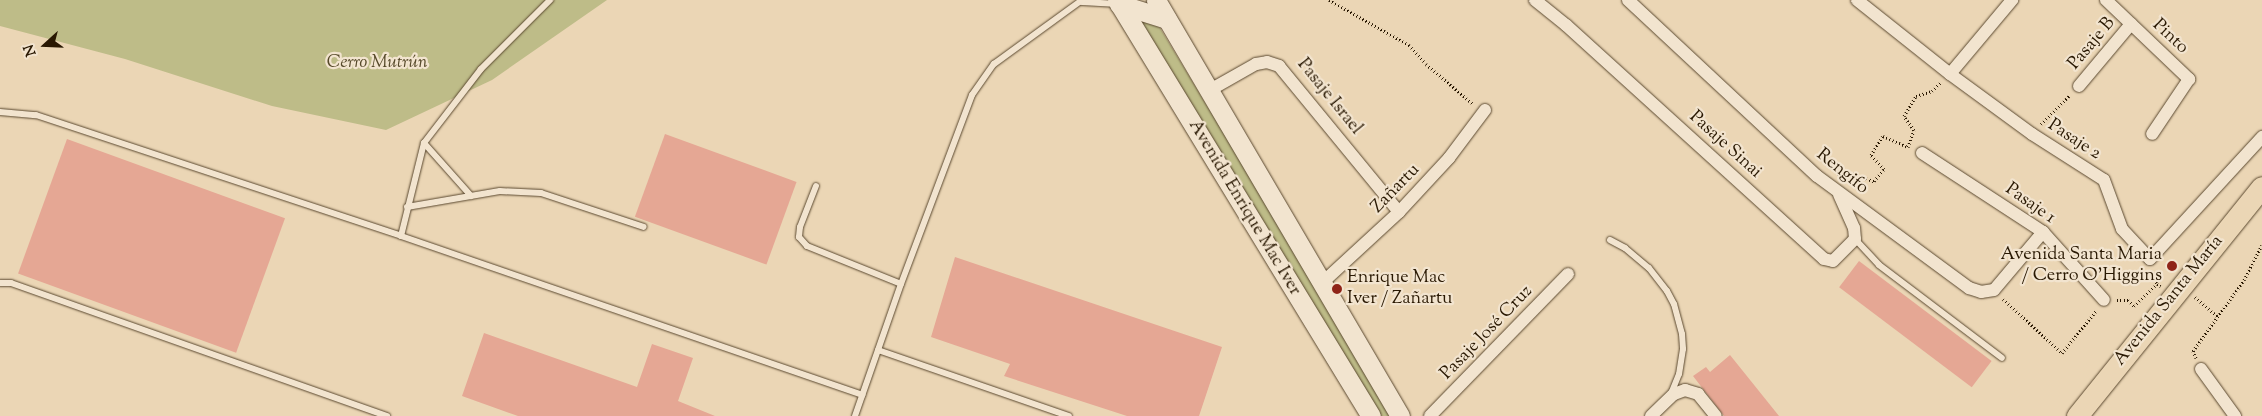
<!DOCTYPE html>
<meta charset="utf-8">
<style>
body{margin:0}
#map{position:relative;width:2262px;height:416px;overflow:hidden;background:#ebd6b5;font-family:"Sorts Mill Goudy",serif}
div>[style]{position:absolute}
.green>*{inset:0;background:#bebc88}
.building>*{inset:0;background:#e5a794;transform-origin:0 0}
.path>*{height:3px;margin-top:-1.5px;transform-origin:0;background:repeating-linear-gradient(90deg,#291802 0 1px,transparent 0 3.5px)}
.roads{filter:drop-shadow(0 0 1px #5a482f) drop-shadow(0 0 1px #5a482f)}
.service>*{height:6px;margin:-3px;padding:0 3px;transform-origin:3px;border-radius:3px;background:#f2e4cf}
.minor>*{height:12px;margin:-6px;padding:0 6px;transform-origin:6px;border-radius:6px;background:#f2e4cf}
.secondary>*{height:19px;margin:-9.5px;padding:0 9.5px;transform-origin:9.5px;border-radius:9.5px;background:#f2e4cf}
.primary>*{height:21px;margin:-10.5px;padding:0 10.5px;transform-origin:10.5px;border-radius:10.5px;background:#ebd6b5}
.dots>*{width:14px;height:14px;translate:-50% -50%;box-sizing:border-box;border:2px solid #f2e4cf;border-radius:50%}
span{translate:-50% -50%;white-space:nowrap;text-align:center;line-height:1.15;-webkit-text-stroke:4.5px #f2e4cf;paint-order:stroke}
.street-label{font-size:18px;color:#291802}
.park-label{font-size:18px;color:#56492a;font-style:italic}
.poi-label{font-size:18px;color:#291802}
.right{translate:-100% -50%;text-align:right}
.left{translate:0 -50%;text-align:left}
.north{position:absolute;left:20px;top:20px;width:50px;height:50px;-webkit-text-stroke:4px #f2e4cf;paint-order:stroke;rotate:250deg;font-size:14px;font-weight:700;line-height:20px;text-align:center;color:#291802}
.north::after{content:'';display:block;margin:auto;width:18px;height:22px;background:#291802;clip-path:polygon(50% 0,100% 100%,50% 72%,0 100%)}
</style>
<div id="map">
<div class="green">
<div style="clip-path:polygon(0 0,607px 0,492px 80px,386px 130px,272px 106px,125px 59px,0 26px)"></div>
<div style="clip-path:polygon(1133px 14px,1143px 15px,1160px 28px,1395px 416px,1377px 416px)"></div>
</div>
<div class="building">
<div style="left:665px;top:134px;width:140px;height:88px;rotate:20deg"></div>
<div style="left:67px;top:139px;width:232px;height:143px;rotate:20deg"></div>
<div style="clip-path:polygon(955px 257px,1222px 347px,1199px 416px,1127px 416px,1004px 376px,1010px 364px,931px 337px)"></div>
<div style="left:1859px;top:261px;width:166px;height:33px;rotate:37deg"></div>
<div style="clip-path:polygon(484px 333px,637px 387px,652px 344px,693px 358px,678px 401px,715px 416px,518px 416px,462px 396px)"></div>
<div style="clip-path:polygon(1730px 355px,1779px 416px,1724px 416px,1693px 376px,1706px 367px,1710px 372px)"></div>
</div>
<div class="path">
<div style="left:1329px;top:0;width:92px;rotate:29.4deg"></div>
<div style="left:1409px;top:45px;width:25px;rotate:48deg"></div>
<div style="left:1426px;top:64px;width:62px;rotate:40.4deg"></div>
<div style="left:2041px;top:124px;width:41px;rotate:-45deg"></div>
<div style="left:1838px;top:176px;width:8px;rotate:-50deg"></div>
<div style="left:1843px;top:170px;width:33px;rotate:20deg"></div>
<div style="left:1874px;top:181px;width:16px;rotate:-50deg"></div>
<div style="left:1884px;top:169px;width:19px;rotate:-133deg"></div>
<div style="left:1871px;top:155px;width:22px;rotate:-58deg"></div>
<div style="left:1883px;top:136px;width:27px;rotate:24deg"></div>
<div style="left:1908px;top:147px;width:18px;rotate:-71deg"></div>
<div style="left:1914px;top:130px;width:17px;rotate:-126deg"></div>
<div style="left:1904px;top:116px;width:23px;rotate:-59deg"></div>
<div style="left:1916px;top:96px;width:17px;rotate:-17deg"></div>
<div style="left:1932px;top:91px;width:13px;rotate:-45deg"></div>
<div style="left:2153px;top:272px;width:13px;rotate:72deg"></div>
<div style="left:2195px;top:297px;width:30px;rotate:41deg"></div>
<div style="left:2003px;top:299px;width:80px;rotate:42.5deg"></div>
<div style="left:2062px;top:353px;width:54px;rotate:-51deg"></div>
<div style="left:2117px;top:300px;width:11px"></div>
<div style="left:2128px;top:300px;width:8px;rotate:45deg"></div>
<div style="left:2134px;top:306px;width:32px;rotate:-44deg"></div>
<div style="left:2157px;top:284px;width:4px;rotate:27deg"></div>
<div style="left:2196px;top:358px;width:8px;rotate:-113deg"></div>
<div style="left:2193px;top:351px;width:87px;rotate:-54.3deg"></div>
<div style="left:2244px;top:280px;width:39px;rotate:-63deg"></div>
</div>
<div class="roads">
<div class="service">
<div style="left:1081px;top:2px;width:34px;rotate:3deg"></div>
<div style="left:0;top:112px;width:36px;rotate:5deg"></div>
<div style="left:36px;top:115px;width:385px;rotate:18.3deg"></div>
<div style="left:401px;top:236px;width:488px;rotate:19deg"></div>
<div style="left:424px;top:143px;width:71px;rotate:48.4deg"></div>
<div style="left:816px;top:186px;width:44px;rotate:111.3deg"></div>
<div style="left:800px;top:227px;width:10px;rotate:96deg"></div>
<div style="left:799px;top:237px;width:12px;rotate:48deg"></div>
<div style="left:807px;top:246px;width:101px;rotate:22deg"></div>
<div style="left:407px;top:207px;width:94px;rotate:-9.8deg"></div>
<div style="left:500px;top:191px;width:41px;rotate:2.8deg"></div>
<div style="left:541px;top:193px;width:108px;rotate:18.3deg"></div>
<div style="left:401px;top:236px;width:96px;rotate:-76.1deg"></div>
<div style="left:424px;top:143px;width:93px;rotate:-52.4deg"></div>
<div style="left:481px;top:69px;width:98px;rotate:-45deg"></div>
<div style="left:1855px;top:239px;width:35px;rotate:47deg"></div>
<div style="left:1879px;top:265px;width:154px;rotate:37.1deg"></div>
<div style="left:1610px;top:240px;width:17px;rotate:28deg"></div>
<div style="left:1625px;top:248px;width:31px;rotate:40deg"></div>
<div style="left:1649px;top:268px;width:29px;rotate:52deg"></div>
<div style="left:1667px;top:291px;width:15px;rotate:62deg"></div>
<div style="left:1674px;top:304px;width:31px;rotate:75deg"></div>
<div style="left:1682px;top:334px;width:15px;rotate:86deg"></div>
<div style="left:1683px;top:349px;width:25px;rotate:99deg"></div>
<div style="left:1679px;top:374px;width:22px;rotate:112deg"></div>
<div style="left:0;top:283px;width:11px"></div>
<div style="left:11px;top:283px;width:399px;rotate:19.5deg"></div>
<div style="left:878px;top:350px;width:202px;rotate:19.1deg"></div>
<div style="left:855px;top:416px;width:140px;rotate:-70.8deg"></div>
<div style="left:901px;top:284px;width:202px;rotate:-69.4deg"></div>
<div style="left:972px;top:95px;width:38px;rotate:-55deg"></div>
<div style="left:994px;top:64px;width:109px;rotate:-36deg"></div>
</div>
<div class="minor">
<div style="left:1535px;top:0;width:40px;rotate:39deg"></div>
<div style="left:1566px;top:25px;width:348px;rotate:42.2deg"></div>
<div style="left:1824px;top:259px;width:9px;rotate:13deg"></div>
<div style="left:1833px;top:261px;width:31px;rotate:-45deg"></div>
<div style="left:1855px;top:239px;width:11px;rotate:-95deg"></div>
<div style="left:1854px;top:228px;width:37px;rotate:-114deg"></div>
<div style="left:1628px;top:0;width:258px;rotate:43deg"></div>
<div style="left:1817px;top:176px;width:189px;rotate:36.4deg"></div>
<div style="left:1969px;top:288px;width:13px;rotate:18deg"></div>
<div style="left:1981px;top:292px;width:13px;rotate:-9deg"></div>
<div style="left:1994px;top:290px;width:76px;rotate:-49.8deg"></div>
<div style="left:1857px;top:0;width:119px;rotate:38.5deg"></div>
<div style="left:1950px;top:74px;width:102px;rotate:36.2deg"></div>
<div style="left:2032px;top:134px;width:85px;rotate:32.6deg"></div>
<div style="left:2104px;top:180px;width:52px;rotate:69.8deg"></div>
<div style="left:2122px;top:229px;width:41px;rotate:47deg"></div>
<div style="left:2150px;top:259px;width:166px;rotate:-47.4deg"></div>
<div style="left:2106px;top:0;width:115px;rotate:43.6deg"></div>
<div style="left:2189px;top:79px;width:66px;rotate:123.9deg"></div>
<div style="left:1950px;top:74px;width:97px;rotate:-50deg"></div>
<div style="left:2079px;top:86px;width:81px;rotate:-50deg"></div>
<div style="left:1210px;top:90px;width:53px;rotate:-29.5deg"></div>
<div style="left:1256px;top:64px;width:11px;rotate:-10deg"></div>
<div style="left:1267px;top:62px;width:13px;rotate:18deg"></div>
<div style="left:1279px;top:66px;width:189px;rotate:50.6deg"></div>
<div style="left:1922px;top:153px;width:145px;rotate:33.1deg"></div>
<div style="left:2043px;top:232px;width:91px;rotate:48.1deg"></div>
<div style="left:1322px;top:283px;width:105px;rotate:-42.7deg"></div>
<div style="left:1399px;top:212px;width:74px;rotate:-47.2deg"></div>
<div style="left:1449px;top:158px;width:60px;rotate:-53.1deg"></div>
<div style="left:2201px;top:369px;width:58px;rotate:54.1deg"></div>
<div style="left:1430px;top:416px;width:198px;rotate:-45.8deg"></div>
<div style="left:1651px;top:416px;width:32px;rotate:-44deg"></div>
<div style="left:1674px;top:394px;width:12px;rotate:-20deg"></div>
<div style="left:1685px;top:390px;width:14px;rotate:17deg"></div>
<div style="left:1698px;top:394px;width:28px;rotate:51deg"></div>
</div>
<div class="secondary">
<div style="left:1117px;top:0;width:487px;rotate:58.6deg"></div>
<div style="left:1156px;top:0;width:482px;rotate:59.6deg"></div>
<div style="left:1119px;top:4px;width:50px;rotate:17.4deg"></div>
</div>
<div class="primary">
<div style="left:2077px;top:416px;width:294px;rotate:-51.1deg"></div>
</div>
</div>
<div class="dots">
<div style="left:2172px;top:266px;background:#8f2418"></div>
<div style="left:1337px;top:289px;background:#8f2418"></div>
</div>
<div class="street-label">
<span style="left:2170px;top:37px;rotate:43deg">Pinto</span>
<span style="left:2092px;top:44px;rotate:-50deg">Pasaje B</span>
<span style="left:1329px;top:97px;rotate:51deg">Pasaje Israel</span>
<span style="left:2074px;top:140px;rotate:33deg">Pasaje 2</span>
<span style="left:1725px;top:145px;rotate:42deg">Pasaje Sinai</span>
<span style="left:1842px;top:172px;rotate:39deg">Rengifo</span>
<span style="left:1396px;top:189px;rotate:-46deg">Zañartu</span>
<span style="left:2030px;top:204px;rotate:35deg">Pasaje 1</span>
<span style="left:1244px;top:208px;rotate:59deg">Avenida Enrique Mac Iver</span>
<span style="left:2169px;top:301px;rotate:-51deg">Avenida Santa María</span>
<span style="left:1487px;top:333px;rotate:-46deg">Pasaje José Cruz</span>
</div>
<div class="park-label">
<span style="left:377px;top:63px">Cerro Mutrún</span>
</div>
<div class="poi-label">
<span class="right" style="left:2162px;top:266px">Avenida Santa Maria<br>/ Cerro O'Higgins</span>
<span class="left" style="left:1347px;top:289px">Enrique Mac<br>Iver / Zañartu</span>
</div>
<div class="north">N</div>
</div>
